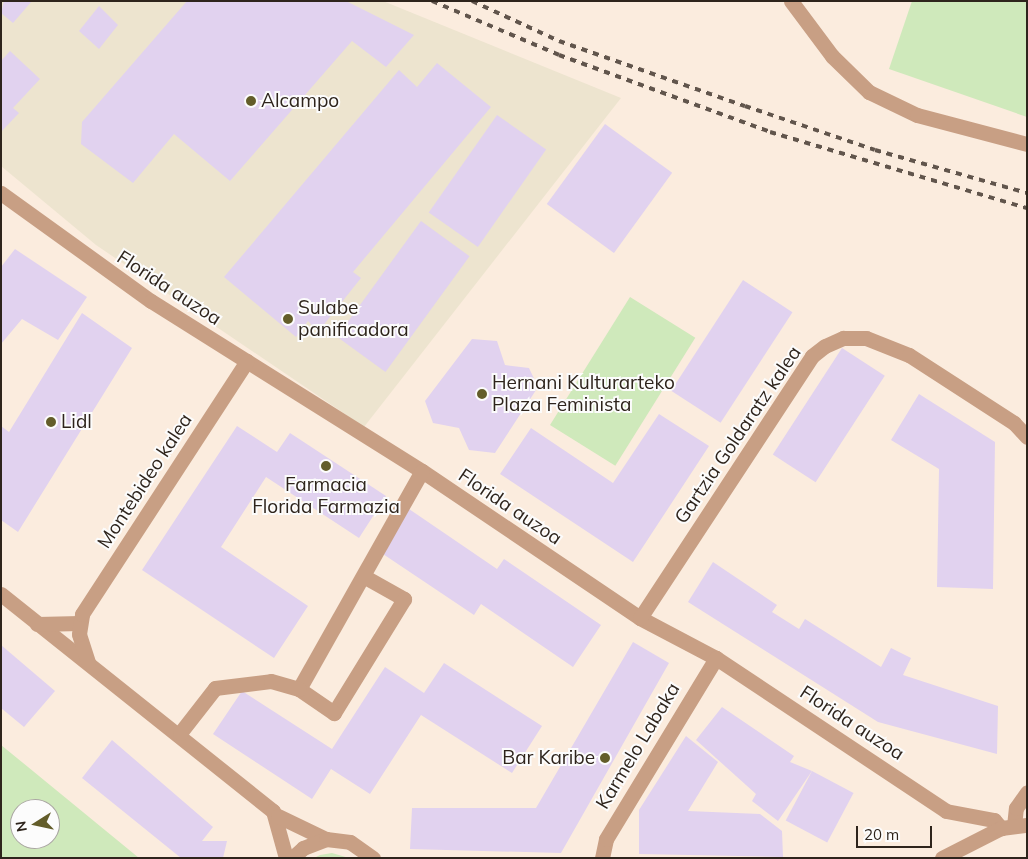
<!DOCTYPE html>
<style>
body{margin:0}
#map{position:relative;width:1028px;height:859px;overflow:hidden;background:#fbecde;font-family:Mulish,sans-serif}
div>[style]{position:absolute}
.industrial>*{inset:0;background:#ede4cf}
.green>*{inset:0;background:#cfe9bb;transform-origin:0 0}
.building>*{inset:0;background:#e1d2ef;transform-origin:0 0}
.street>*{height:15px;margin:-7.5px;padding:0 7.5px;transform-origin:7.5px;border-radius:7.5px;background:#c89f84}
.rail>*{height:4px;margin-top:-2px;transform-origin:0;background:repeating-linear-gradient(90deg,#61554c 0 6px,transparent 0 12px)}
.dots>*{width:14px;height:14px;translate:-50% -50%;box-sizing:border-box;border:2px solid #fcfcfc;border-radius:50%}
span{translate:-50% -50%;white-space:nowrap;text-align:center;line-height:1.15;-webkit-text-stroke:4px #fcfcfc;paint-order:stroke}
.poi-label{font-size:19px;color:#2e241c}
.left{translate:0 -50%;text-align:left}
.right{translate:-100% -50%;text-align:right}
.street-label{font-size:19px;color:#2e241c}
.frame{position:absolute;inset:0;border:2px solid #2e241c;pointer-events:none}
.north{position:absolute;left:10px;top:799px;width:50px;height:50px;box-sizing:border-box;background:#fcfcfc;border:1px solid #aaa6a2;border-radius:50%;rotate:260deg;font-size:14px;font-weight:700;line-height:20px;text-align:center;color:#2e241c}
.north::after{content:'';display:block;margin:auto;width:18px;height:22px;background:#635d2a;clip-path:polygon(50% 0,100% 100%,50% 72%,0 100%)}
.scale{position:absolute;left:856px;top:826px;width:76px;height:22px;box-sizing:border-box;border:2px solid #2e241c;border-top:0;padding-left:6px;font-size:15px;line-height:18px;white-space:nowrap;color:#2e241c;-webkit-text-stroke:4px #fcfcfc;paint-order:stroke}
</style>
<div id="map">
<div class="industrial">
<div style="clip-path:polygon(1px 1px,383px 1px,621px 98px,364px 427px,96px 245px,1px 166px)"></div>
</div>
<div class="green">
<div style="clip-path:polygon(912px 1px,1027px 1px,1027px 117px,889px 69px)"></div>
<div style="left:630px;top:297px;width:77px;height:151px;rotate:32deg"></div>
<div style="clip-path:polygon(evenodd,1px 745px,28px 767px,139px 858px,1px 858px,1px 745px,20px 809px,50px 809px,50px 839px,20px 839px,20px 809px)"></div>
<div style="clip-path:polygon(332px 853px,349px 858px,314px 858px,320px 855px)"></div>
</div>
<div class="building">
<div style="clip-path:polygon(4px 1px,32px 1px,13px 23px,1px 13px)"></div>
<div style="clip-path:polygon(187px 1px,346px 1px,414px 35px,386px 67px,352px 41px,230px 181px,174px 134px,133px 183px,81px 144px,82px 122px)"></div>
<div style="clip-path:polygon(99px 6px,118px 25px,99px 49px,79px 31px)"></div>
<div style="clip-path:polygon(10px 51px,40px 79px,13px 108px,19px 113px,1px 132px,1px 61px)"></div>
<div style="clip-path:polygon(437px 63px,491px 107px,353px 272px,361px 278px,318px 332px,308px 321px,296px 337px,224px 277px,399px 70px,417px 87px)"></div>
<div style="left:497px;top:115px;width:60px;height:119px;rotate:35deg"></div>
<div style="left:605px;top:124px;width:83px;height:99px;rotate:36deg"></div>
<div style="left:421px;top:221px;width:60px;height:143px;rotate:36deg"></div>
<div style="clip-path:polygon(15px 249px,87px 297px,58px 340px,22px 319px,1px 344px,1px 267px)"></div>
<div style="left:743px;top:280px;width:59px;height:132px;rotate:33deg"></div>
<div style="clip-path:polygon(82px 313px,132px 348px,18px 532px,1px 520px,1px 426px,9px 432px)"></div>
<div style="clip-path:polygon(472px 339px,497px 341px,505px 365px,529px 368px,538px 387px,495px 453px,469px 450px,459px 428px,433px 423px,425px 401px)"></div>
<div style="left:842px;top:348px;width:51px;height:127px;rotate:33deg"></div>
<div style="clip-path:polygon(919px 394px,995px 442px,993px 589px,937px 587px,939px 469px,891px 440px)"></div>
<div style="clip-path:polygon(659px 414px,709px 446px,633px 562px,500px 474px,531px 428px,613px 483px)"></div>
<div style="clip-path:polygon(237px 426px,277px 452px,290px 433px,386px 496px,359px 538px,266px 477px,221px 547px,308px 606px,274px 658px,142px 570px)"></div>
<div style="clip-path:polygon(409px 509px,497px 569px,504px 559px,601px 625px,573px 667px,481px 604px,474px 615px,380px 552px)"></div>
<div style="clip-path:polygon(713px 562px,777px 605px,772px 612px,799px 629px,805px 619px,881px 667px,891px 648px,911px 658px,903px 675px,998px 706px,997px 754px,878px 722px,688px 602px)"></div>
<div style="clip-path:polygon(633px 642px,669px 663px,561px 853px,410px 849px,412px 808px,536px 808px)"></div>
<div style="clip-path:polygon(1px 645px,55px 691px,24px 727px,1px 708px)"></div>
<div style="clip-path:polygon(444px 663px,542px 726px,512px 773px,421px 715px,370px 794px,331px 769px,312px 799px,213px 734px,242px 691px,332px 749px,385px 667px,424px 693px)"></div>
<div style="clip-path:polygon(722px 707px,794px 756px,790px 762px,812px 771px,778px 821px,752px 801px,756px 794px,696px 740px)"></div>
<div style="clip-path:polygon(686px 736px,718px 762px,688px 811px,760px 814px,782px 831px,783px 857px,639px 854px,639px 810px)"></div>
<div style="clip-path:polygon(112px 740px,213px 827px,202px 841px,227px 841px,223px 858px,181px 858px,82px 778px)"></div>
<div style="left:812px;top:771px;width:47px;height:56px;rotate:28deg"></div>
</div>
<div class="street">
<div style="left:791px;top:1px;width:69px;rotate:53.3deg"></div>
<div style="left:832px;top:56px;width:52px;rotate:44.2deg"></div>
<div style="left:869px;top:92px;width:53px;rotate:25.6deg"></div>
<div style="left:917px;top:115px;width:114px;rotate:14.8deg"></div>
<div style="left:1px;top:193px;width:185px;rotate:35.8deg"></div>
<div style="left:151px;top:301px;width:320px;rotate:32.1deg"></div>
<div style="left:422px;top:471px;width:263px;rotate:34deg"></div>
<div style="left:640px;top:618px;width:86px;rotate:27.8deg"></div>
<div style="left:716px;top:658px;width:276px;rotate:33.6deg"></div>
<div style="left:946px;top:811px;width:49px;rotate:10.6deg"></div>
<div style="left:994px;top:820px;width:11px;rotate:49deg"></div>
<div style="left:365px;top:577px;width:45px;rotate:29.4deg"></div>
<div style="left:404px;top:599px;width:134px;rotate:121.6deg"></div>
<div style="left:334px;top:713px;width:42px;rotate:-145.6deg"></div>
<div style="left:299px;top:689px;width:250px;rotate:-60.6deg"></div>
<div style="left:1px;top:594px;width:348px;rotate:38.6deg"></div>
<div style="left:273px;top:811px;width:49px;rotate:74.5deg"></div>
<div style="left:640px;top:618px;width:313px;rotate:-56.7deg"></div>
<div style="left:812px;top:356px;width:16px;rotate:-38deg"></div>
<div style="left:825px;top:346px;width:20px;rotate:-24deg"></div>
<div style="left:843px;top:338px;width:23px"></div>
<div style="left:866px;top:338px;width:46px;rotate:21.6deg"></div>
<div style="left:909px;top:355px;width:125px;rotate:32.9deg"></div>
<div style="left:1014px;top:423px;width:19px;rotate:47deg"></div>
<div style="left:37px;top:624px;width:43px;rotate:-1.3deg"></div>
<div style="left:88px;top:662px;width:29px;rotate:-108deg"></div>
<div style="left:79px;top:634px;width:20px;rotate:-81deg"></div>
<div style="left:82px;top:614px;width:302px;rotate:-56.9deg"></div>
<div style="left:180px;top:733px;width:57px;rotate:-52.1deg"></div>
<div style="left:215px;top:688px;width:56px;rotate:-7.1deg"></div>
<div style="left:271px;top:681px;width:29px;rotate:16deg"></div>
<div style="left:278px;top:816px;width:53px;rotate:25.6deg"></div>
<div style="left:1014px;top:826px;width:18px;rotate:-84deg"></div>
<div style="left:1016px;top:808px;width:19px;rotate:-55deg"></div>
<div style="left:292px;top:858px;width:15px;rotate:-42deg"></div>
<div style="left:303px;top:848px;width:25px;rotate:-21deg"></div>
<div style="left:326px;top:839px;width:24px;rotate:7deg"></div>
<div style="left:350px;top:842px;width:28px;rotate:35deg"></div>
<div style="left:602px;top:858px;width:19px;rotate:-78deg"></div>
<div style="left:606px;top:839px;width:212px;rotate:-58.7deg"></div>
<div style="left:942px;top:858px;width:66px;rotate:-27deg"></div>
<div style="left:1001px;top:828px;width:26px;rotate:-7deg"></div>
</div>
<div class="rail">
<div style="left:432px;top:1px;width:138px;rotate:23deg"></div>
<div style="left:559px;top:55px;width:225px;rotate:20deg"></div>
<div style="left:770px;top:132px;width:268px;rotate:16.5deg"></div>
<div style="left:472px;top:1px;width:96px;rotate:24.7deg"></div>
<div style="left:559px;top:41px;width:197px;rotate:19.3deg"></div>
<div style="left:745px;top:106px;width:137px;rotate:18.7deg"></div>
<div style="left:875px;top:150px;width:158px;rotate:15.8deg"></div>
</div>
<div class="dots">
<div style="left:251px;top:101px;background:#635d2a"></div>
<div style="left:288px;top:319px;background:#635d2a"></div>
<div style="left:482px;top:394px;background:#635d2a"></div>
<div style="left:51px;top:422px;background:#635d2a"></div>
<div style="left:326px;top:466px;background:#635d2a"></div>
<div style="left:605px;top:758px;background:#635d2a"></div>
</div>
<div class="poi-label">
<span class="left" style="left:261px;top:101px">Alcampo</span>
<span class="left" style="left:298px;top:319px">Sulabe<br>panificadora</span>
<span class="left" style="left:492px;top:394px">Hernani Kulturarteko<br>Plaza Feminista</span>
<span class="left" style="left:61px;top:422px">Lidl</span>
<span style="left:326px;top:496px">Farmacia<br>Florida Farmazia</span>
<span class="right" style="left:595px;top:758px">Bar Karibe</span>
</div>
<div class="street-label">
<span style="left:169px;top:288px;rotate:33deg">Florida auzoa</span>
<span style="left:738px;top:435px;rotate:-56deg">Gartzia Goldaratz kalea</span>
<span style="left:145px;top:481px;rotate:-57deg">Montebideo kalea</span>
<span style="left:510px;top:507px;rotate:34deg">Florida auzoa</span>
<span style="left:852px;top:723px;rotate:33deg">Florida auzoa</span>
<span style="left:638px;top:746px;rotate:-59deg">Karmelo Labaka</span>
</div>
<div class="frame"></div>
<div class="north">N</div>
<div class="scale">20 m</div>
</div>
